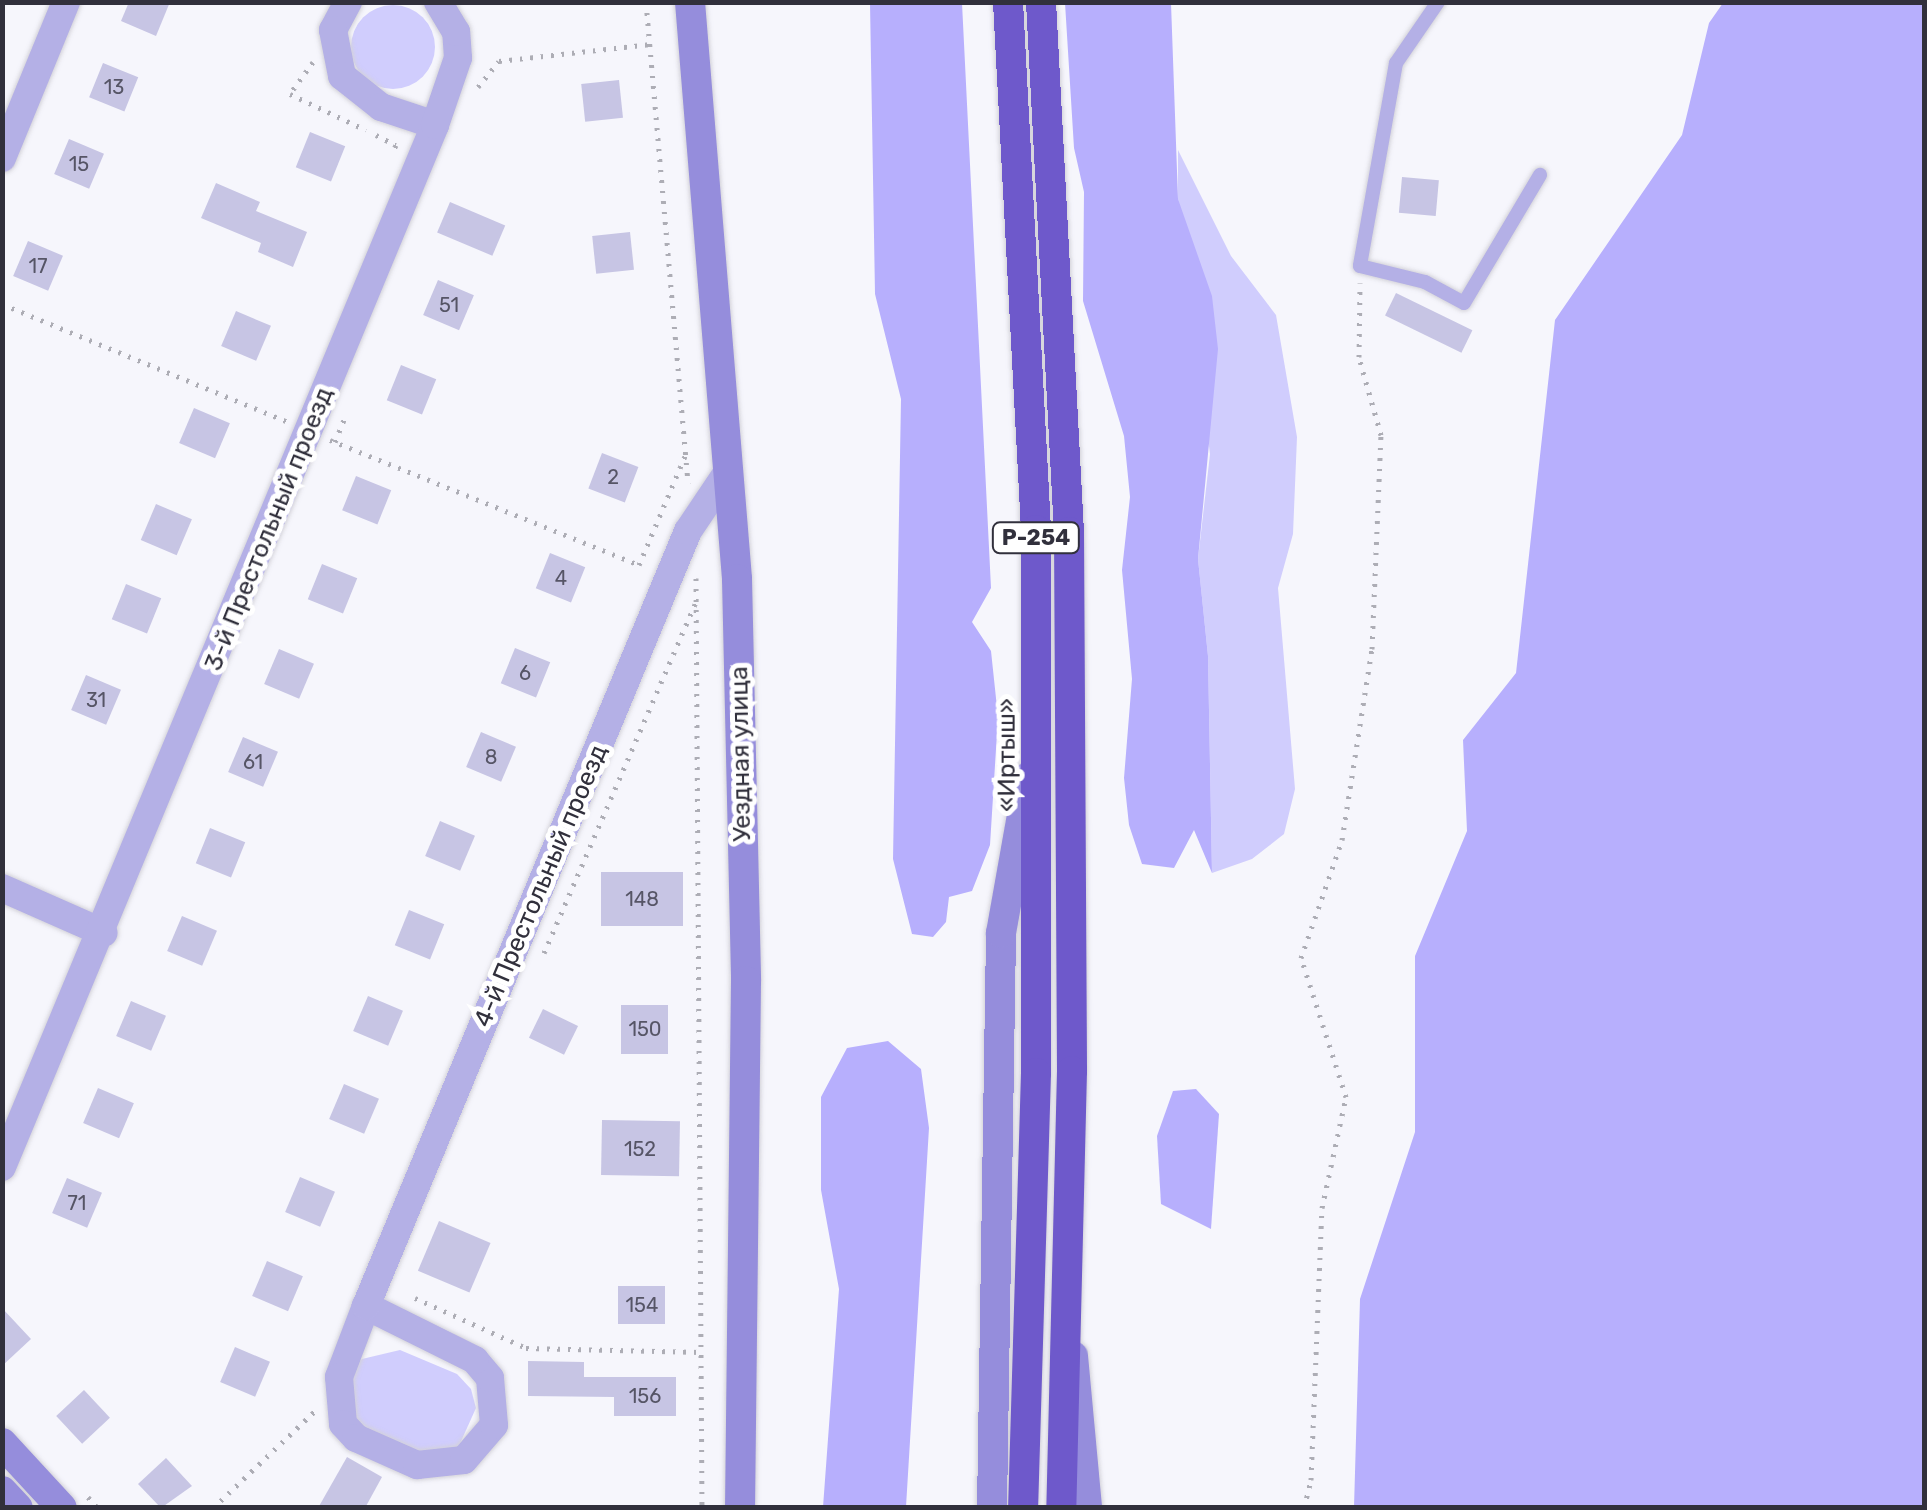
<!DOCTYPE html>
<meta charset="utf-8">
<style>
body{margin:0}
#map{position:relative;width:1927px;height:1510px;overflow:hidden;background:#f6f6fc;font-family:Rubik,sans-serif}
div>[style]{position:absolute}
.green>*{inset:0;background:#d0cdfd}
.round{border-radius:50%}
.forest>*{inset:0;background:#b7affd}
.building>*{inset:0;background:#c7c5e4;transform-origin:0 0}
.path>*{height:5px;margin-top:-2.5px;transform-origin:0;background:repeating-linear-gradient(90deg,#adadb5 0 2.5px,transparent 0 10.5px)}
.roads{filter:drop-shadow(0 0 2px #d3d2d9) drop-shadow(0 0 2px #d3d2d9)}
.lane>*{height:14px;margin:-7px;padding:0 7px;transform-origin:7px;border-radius:7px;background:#b4b0e6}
.street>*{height:28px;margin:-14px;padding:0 14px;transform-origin:14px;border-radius:14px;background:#b4b0e6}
.secondary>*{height:30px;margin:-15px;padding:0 15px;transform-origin:15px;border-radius:15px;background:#958ddc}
.highway>*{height:30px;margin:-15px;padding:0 15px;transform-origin:15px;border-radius:15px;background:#6e59cb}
span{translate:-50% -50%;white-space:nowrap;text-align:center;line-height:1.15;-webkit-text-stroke:10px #fff;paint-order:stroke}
.number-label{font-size:20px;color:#565566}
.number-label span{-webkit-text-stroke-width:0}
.shield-label span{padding:2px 8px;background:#fff;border:2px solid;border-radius:8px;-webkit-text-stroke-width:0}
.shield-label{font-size:22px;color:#31303c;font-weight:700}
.street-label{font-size:25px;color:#31303c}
.frame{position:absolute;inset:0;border:5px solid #31303c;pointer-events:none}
</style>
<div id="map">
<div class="green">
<div class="round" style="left:351px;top:5px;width:84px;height:84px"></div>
<div style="clip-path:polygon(1178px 150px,1231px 256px,1276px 315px,1297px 437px,1293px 534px,1278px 588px,1295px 789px,1284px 834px,1252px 859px,1212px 873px,1208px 656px,1198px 559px,1210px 454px,1178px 199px)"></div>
<div style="clip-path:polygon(400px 1350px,457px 1374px,471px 1389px,476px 1408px,458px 1448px,420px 1455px,367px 1434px,351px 1416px,348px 1375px,362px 1359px)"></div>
</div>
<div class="forest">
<div style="clip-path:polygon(870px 3px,962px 3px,991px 588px,972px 622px,991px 651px,998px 717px,990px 845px,972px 891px,949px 897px,946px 922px,933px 937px,912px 934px,893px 859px,901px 399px,875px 294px)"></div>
<div style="clip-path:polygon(1065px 3px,1171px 3px,1178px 199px,1212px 296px,1218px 349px,1198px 559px,1208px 656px,1212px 873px,1194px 830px,1174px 868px,1142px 864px,1129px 825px,1124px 778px,1132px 679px,1122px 570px,1130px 497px,1124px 436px,1083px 301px,1084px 192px,1074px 148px)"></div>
<div style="clip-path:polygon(1723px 3px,1924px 3px,1924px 1507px,1354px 1507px,1360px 1299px,1415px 1132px,1415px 956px,1467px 831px,1463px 740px,1516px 673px,1555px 320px,1682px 135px,1709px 23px)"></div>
<div style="clip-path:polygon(888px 1041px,921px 1069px,929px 1128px,906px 1507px,823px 1507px,839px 1289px,821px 1190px,821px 1097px,847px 1048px)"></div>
<div style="clip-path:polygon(1196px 1089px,1219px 1114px,1211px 1229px,1161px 1204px,1157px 1136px,1173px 1091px)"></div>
</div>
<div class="building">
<div style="clip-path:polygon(129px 2px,170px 2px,156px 36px,121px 21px)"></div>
<div style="left:103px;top:63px;width:38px;height:37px;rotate:22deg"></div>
<div style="left:619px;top:80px;width:38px;height:38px;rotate:84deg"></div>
<div style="left:310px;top:132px;width:38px;height:38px;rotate:22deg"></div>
<div style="left:69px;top:139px;width:38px;height:38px;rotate:23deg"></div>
<div style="left:1402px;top:177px;width:37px;height:36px;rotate:5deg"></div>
<div style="clip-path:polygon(216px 183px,260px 202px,256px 211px,307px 232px,293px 267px,258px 252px,261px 243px,201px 218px)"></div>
<div style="left:450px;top:202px;width:60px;height:33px;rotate:23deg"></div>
<div style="left:630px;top:232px;width:38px;height:38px;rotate:84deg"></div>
<div style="left:28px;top:241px;width:38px;height:38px;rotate:23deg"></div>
<div style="left:438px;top:280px;width:39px;height:38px;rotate:23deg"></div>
<div style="left:1396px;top:293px;width:85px;height:25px;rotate:26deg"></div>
<div style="left:236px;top:311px;width:38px;height:38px;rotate:23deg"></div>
<div style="left:401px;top:365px;width:38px;height:38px;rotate:22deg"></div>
<div style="left:194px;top:408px;width:39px;height:38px;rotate:23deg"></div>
<div style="left:602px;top:453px;width:39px;height:38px;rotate:21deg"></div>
<div style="left:356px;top:476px;width:38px;height:37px;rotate:22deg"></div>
<div style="left:156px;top:504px;width:39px;height:39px;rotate:23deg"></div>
<div style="left:550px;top:553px;width:38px;height:38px;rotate:22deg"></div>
<div style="left:322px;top:564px;width:38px;height:38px;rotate:22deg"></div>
<div style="left:126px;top:584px;width:38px;height:38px;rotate:22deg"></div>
<div style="left:515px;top:648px;width:38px;height:38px;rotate:22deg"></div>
<div style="left:279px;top:649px;width:38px;height:38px;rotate:23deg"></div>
<div style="left:86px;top:675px;width:38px;height:38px;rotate:23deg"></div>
<div style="left:481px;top:732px;width:38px;height:38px;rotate:23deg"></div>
<div style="left:243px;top:737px;width:38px;height:38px;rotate:23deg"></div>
<div style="left:440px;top:821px;width:38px;height:38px;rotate:23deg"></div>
<div style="left:210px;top:828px;width:38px;height:38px;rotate:22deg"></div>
<div style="left:601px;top:872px;width:82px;height:54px"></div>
<div style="left:409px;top:910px;width:38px;height:38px;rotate:22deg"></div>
<div style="left:182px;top:916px;width:38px;height:38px;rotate:23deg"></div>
<div style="left:368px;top:996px;width:38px;height:38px;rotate:23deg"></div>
<div style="left:131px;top:1001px;width:38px;height:38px;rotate:23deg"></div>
<div style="left:621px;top:1005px;width:47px;height:49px"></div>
<div style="left:543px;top:1009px;width:39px;height:32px;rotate:26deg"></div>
<div style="left:344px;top:1084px;width:38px;height:38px;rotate:23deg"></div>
<div style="left:98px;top:1088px;width:39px;height:38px;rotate:23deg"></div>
<div style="left:602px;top:1120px;width:78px;height:55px;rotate:1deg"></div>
<div style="left:300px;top:1177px;width:38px;height:38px;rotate:23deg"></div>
<div style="left:67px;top:1178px;width:38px;height:38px;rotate:23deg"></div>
<div style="left:439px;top:1221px;width:56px;height:54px;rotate:23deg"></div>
<div style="left:267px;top:1261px;width:39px;height:38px;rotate:23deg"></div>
<div style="left:618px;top:1286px;width:47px;height:38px"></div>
<div style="clip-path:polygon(2px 1308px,31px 1339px,2px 1366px)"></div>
<div style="left:235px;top:1347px;width:38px;height:38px;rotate:23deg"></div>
<div style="clip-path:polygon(528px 1361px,584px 1362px,584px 1377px,676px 1377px,676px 1416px,614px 1416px,614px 1397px,528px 1396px)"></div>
<div style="left:84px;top:1390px;width:38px;height:38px;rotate:47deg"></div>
<div style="clip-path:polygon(347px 1457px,382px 1477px,365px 1508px,318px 1508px)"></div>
<div style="clip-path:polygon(166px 1458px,192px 1486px,161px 1508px,138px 1484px)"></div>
</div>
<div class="path">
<div style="left:646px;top:2px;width:483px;rotate:85deg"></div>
<div style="left:313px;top:62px;width:39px;rotate:126deg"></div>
<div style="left:290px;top:94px;width:84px;rotate:25.3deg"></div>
<div style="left:478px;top:87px;width:33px;rotate:-51deg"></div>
<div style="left:499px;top:61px;width:153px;rotate:-6.4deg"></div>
<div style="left:376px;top:135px;width:22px;rotate:27deg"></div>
<div style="left:396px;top:145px;width:7px;rotate:117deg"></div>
<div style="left:2px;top:304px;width:309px;rotate:22.4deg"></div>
<div style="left:330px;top:440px;width:333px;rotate:22deg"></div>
<div style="left:639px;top:565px;width:121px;rotate:-67.1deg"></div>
<div style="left:335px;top:442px;width:31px;rotate:-68deg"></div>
<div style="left:696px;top:578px;width:930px;rotate:89.63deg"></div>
<div style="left:544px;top:953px;width:388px;rotate:-66.6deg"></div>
<div style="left:415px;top:1298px;width:122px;rotate:24.2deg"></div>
<div style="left:526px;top:1348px;width:175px;rotate:1.3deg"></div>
<div style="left:88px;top:1497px;width:15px;rotate:48deg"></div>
<div style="left:213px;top:1508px;width:142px;rotate:-43.6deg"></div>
<div style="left:1304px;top:1508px;width:29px;rotate:-76deg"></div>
<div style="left:1311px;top:1480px;width:272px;rotate:-87.7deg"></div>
<div style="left:1322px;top:1208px;width:114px;rotate:-77.8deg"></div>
<div style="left:1346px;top:1097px;width:146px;rotate:-107.9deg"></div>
<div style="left:1301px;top:958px;width:125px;rotate:-70.8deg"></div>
<div style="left:1342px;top:840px;width:193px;rotate:-81.1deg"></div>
<div style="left:1372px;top:649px;width:214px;rotate:-87.6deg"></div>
<div style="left:1381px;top:435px;width:81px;rotate:-105.8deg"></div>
<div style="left:1359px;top:357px;width:74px;rotate:-89.2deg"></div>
</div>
<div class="roads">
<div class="lane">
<div style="left:1438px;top:2px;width:74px;rotate:124.5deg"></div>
<div style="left:1396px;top:63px;width:206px;rotate:100.1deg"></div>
<div style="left:1360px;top:266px;width:67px;rotate:13.8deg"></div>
<div style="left:1425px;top:282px;width:44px;rotate:28.3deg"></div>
<div style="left:1464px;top:303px;width:149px;rotate:-59.3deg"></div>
</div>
<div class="street">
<div style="left:348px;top:2px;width:32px;rotate:118deg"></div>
<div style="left:333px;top:30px;width:47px;rotate:78.9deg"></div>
<div style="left:342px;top:76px;width:50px;rotate:38.5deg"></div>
<div style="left:381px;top:107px;width:57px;rotate:18.4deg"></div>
<div style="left:2px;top:158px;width:169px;rotate:-67.7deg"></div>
<div style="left:2px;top:888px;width:111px;rotate:23.8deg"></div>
<div style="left:2px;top:1167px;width:1128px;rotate:-67.43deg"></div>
<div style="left:435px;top:125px;width:71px;rotate:-71.1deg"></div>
<div style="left:458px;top:58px;width:26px;rotate:-94deg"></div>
<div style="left:456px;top:32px;width:35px;rotate:-121deg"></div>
<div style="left:366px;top:1306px;width:76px;rotate:110.8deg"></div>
<div style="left:339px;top:1377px;width:47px;rotate:85.1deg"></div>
<div style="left:343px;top:1424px;width:19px;rotate:47deg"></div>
<div style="left:356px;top:1438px;width:67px;rotate:23.9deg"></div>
<div style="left:417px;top:1465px;width:47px;rotate:-6.1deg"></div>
<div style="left:464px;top:1460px;width:46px;rotate:-49.4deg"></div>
<div style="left:494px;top:1425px;width:47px;rotate:-94.9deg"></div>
<div style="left:490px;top:1378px;width:23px;rotate:-130deg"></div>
<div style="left:475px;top:1360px;width:122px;rotate:-153.6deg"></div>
<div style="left:366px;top:1306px;width:839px;rotate:-67.44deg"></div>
<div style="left:688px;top:531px;width:70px;rotate:-56.1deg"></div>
</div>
<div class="secondary">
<div style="left:690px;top:2px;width:579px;rotate:85.34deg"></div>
<div style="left:737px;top:579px;width:402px;rotate:88.7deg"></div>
<div style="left:746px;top:981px;width:527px;rotate:90.65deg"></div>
<div style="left:1073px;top:1356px;width:153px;rotate:84.7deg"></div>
<div style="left:2px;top:1443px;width:88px;rotate:47.3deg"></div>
<div style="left:2px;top:1491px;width:23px;rotate:47deg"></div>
<div style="left:992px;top:1508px;width:575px;rotate:-89.1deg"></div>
<div style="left:1001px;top:933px;width:159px;rotate:-79.9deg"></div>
</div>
<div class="highway">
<div style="left:1008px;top:2px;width:529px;rotate:86.96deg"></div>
<div style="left:1036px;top:530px;width:543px;rotate:90deg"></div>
<div style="left:1036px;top:1073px;width:435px;rotate:91.7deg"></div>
<div style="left:1041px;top:2px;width:531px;rotate:86.98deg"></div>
<div style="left:1069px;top:532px;width:539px;rotate:89.68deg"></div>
<div style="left:1072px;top:1071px;width:437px;rotate:91.4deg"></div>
</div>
</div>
<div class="number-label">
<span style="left:114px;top:87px">13</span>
<span style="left:79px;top:164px">15</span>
<span style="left:38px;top:266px">17</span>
<span style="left:449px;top:305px">51</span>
<span style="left:613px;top:477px">2</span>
<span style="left:561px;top:578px">4</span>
<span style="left:525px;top:673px">6</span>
<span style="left:96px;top:700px">31</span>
<span style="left:491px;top:757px">8</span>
<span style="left:253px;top:762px">61</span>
<span style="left:642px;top:899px">148</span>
<span style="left:645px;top:1029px">150</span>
<span style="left:640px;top:1149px">152</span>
<span style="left:77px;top:1203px">71</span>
<span style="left:642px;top:1305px">154</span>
<span style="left:645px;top:1396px">156</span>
</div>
<div class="shield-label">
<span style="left:1036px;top:538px">Р-254</span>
</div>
<div class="street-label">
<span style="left:269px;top:529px;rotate:-68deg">3-й Престольный проезд</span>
<span style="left:741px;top:754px;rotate:-91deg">Уездная улица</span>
<span style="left:1007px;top:755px;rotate:-90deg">«Иртыш»</span>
<span style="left:541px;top:886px;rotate:-67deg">4-й Престольный проезд</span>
</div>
<div class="frame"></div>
</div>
